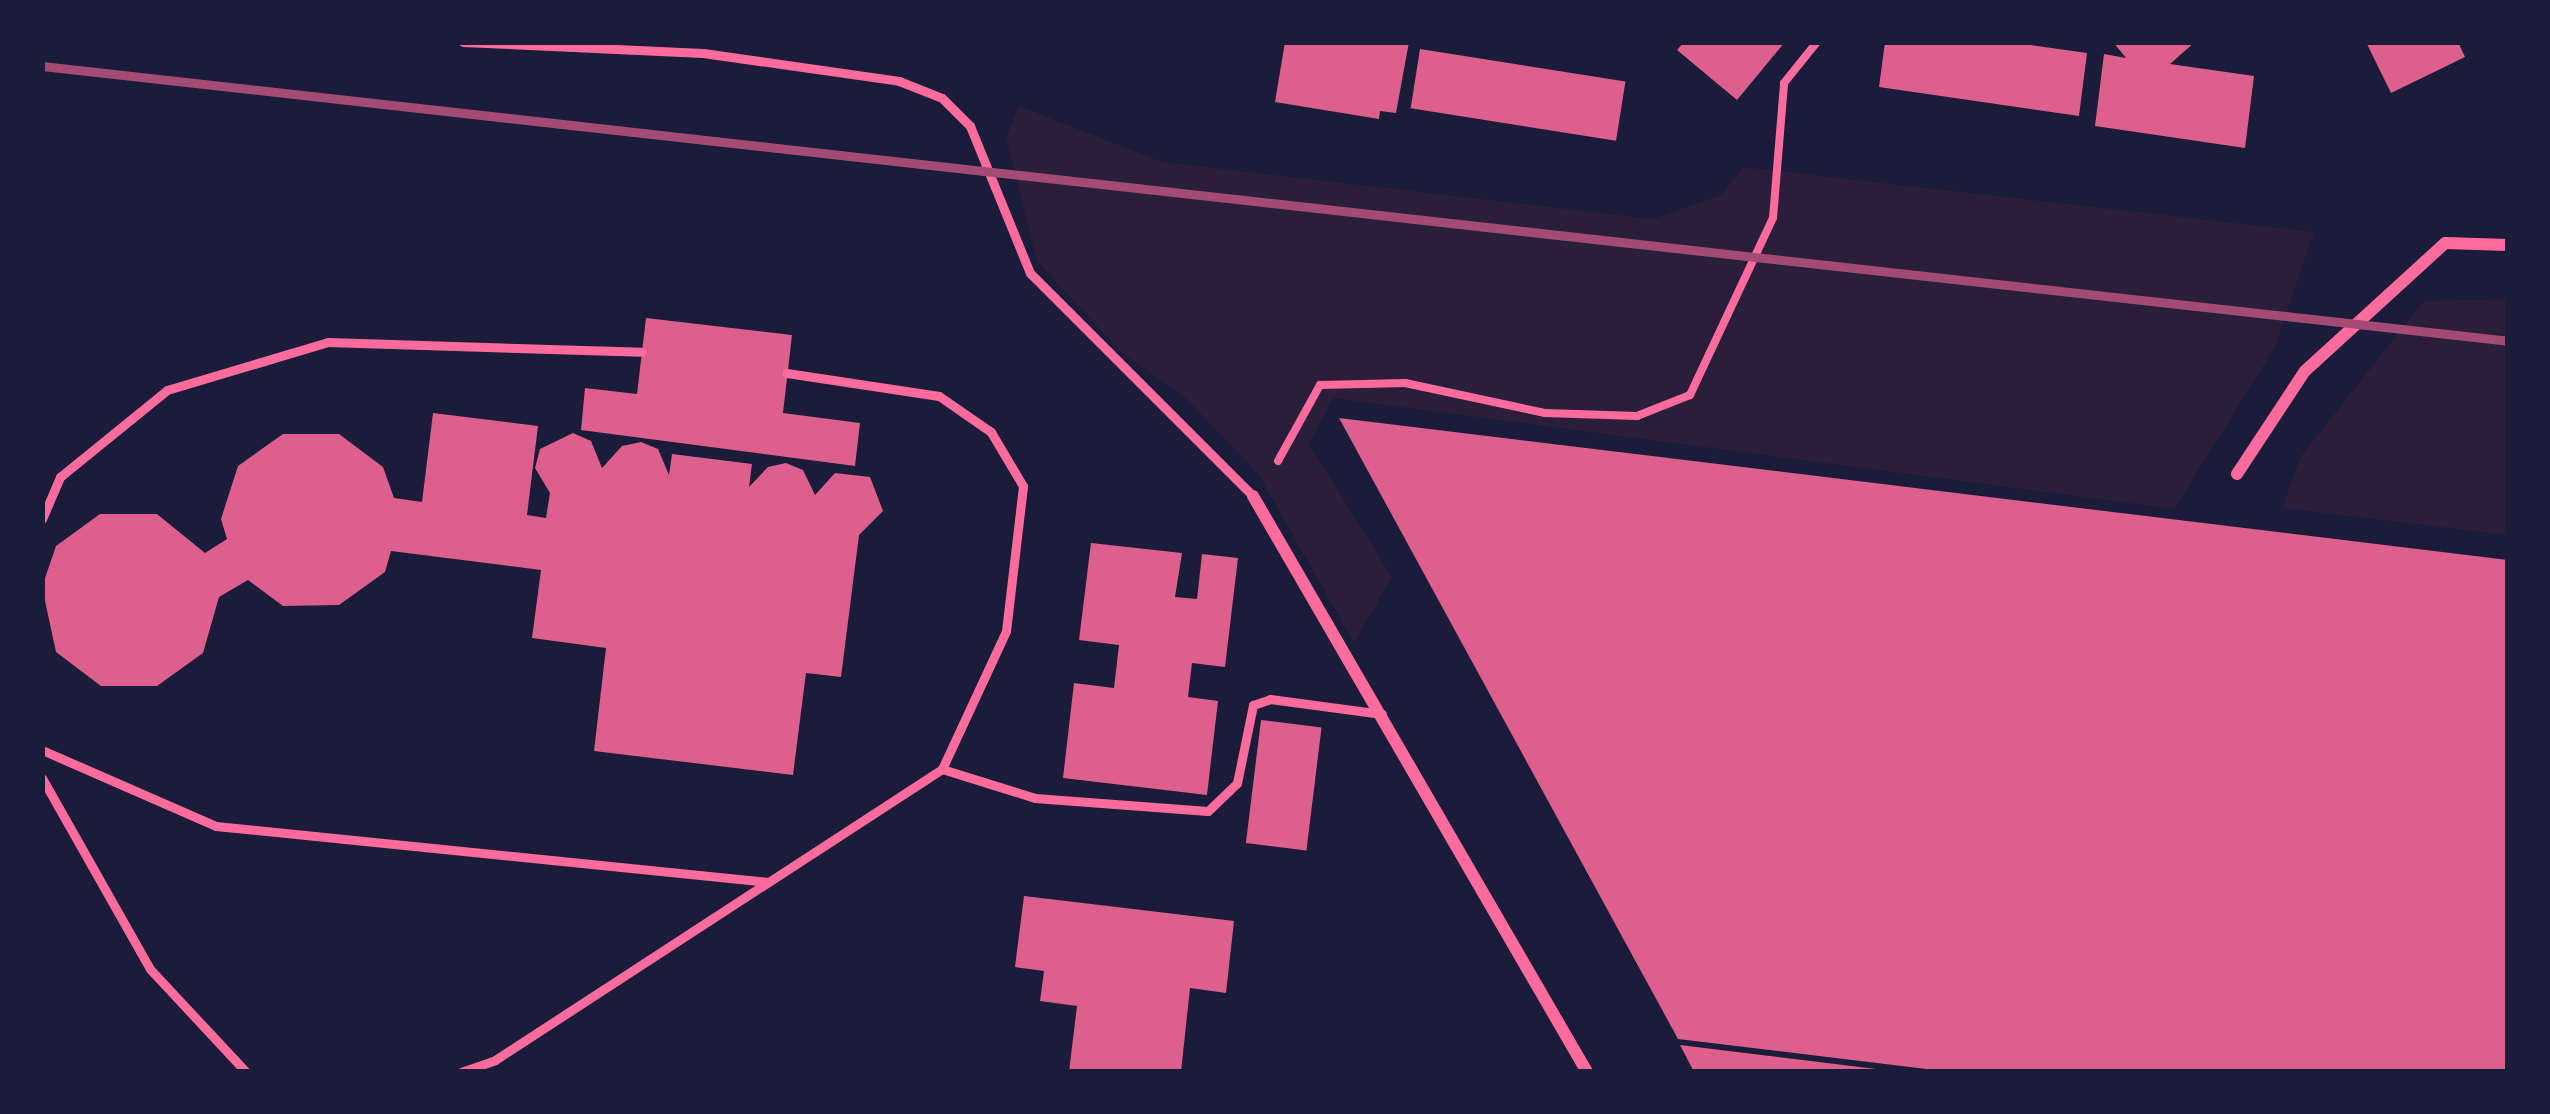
<!DOCTYPE html>
<style>
body{margin:0}
#map{position:relative;width:2550px;height:1114px;overflow:hidden;background:#1b1b3a;font-family:"DejaVu Sans",sans-serif}
div>[style]{position:absolute}
.green>*{inset:0;background:#2a1e3b}
.building>*{inset:0;background:#dd5f8e;transform-origin:0 0}
.path>*{height:8px;margin:-4px;padding:0 4px;transform-origin:4px;border-radius:4px;background:#ff6b9d}
.service>*{height:9px;margin:-4.5px;padding:0 4.5px;transform-origin:4.5px;border-radius:4.5px;background:#ff6b9d}
.minor>*{height:12px;margin:-6px;padding:0 6px;transform-origin:6px;border-radius:6px;background:#ff6b9d}
.rail>*{height:9px;margin:-4.5px;padding:0 4.5px;transform-origin:4.5px;border-radius:4.5px;background:#a44b75}
span{translate:-50% -50%;white-space:nowrap;text-align:center;line-height:1.15;-webkit-text-stroke:9px #1b1b3a;paint-order:stroke}
.frame{position:absolute;inset:0;border:45px solid #1b1b3a;pointer-events:none}
</style>
<div id="map">
<div class="green">
<div style="clip-path:polygon(1019px 106px,1162px 162px,1653px 219px,1721px 195px,1743px 167px,2314px 232px,2275px 347px,2174px 509px,1333px 398px,1309px 444px,1392px 577px,1354px 643px,1259px 475px,1185px 397px,1122px 353px,1037px 261px,1006px 138px)"></div>
<div style="clip-path:polygon(2508px 299px,2508px 535px,2282px 508px,2301px 456px,2424px 301px)"></div>
</div>
<div class="building">
<div style="clip-path:polygon(1285px 42px,1409px 42px,1396px 113px,1380px 111px,1379px 119px,1275px 102px)"></div>
<div style="clip-path:polygon(1684px 42px,1785px 42px,1737px 100px,1677px 50px)"></div>
<div style="clip-path:polygon(1885px 42px,2009px 42px,2087px 53px,2079px 116px,1879px 87px)"></div>
<div style="clip-path:polygon(2113px 42px,2195px 42px,2170px 64px,2254px 76px,2245px 148px,2095px 126px,2104px 54px,2126px 58px)"></div>
<div style="clip-path:polygon(2366px 42px,2458px 42px,2465px 57px,2391px 93px)"></div>
<div style="left:1420px;top:49px;width:208px;height:60px;rotate:9deg"></div>
<div style="clip-path:polygon(646px 318px,792px 335px,783px 413px,860px 423px,855px 466px,581px 430px,585px 388px,637px 394px)"></div>
<div style="clip-path:polygon(433px 413px,538px 426px,527px 515px,546px 518px,550px 493px,535px 468px,540px 449px,573px 433px,591px 441px,602px 468px,622px 446px,641px 442px,658px 449px,669px 475px,672px 454px,752px 464px,749px 487px,768px 467px,786px 463px,803px 470px,815px 495px,835px 473px,870px 477px,883px 511px,859px 535px,841px 677px,806px 673px,793px 775px,594px 751px,606px 648px,532px 638px,541px 570px,391px 551px,385px 572px,339px 605px,283px 606px,248px 580px,219px 597px,203px 653px,157px 686px,101px 686px,56px 652px,42px 587px,56px 546px,100px 514px,157px 514px,205px 553px,227px 539px,221px 519px,238px 466px,283px 434px,339px 434px,383px 467px,394px 498px,422px 502px)"></div>
<div style="clip-path:polygon(1339px 418px,2508px 560px,2508px 1072px,1951px 1072px,1678px 1039px)"></div>
<div style="clip-path:polygon(1091px 543px,1182px 553px,1175px 597px,1197px 599px,1202px 554px,1238px 558px,1225px 667px,1192px 663px,1188px 697px,1218px 701px,1207px 795px,1063px 778px,1074px 683px,1114px 688px,1119px 645px,1079px 640px)"></div>
<div style="left:1261px;top:720px;width:61px;height:124px;rotate:7deg"></div>
<div style="clip-path:polygon(1024px 896px,1234px 921px,1226px 993px,1190px 988px,1181px 1072px,1069px 1072px,1077px 1006px,1040px 1001px,1044px 971px,1015px 967px)"></div>
<div style="clip-path:polygon(1680px 1045px,1876px 1069px,1876px 1072px,1694px 1072px)"></div>
</div>
<div class="path">
<div style="left:1278px;top:461px;width:87px;rotate:-61.1deg"></div>
<div style="left:1320px;top:385px;width:85px;rotate:-1.3deg"></div>
<div style="left:1405px;top:383px;width:143px;rotate:12.1deg"></div>
<div style="left:1545px;top:413px;width:92px;rotate:1.9deg"></div>
<div style="left:1637px;top:416px;width:57px;rotate:-21.6deg"></div>
<div style="left:1690px;top:395px;width:195px;rotate:-64.9deg"></div>
<div style="left:1773px;top:218px;width:135px;rotate:-85.3deg"></div>
<div style="left:1784px;top:83px;width:53px;rotate:-51.2deg"></div>
</div>
<div class="service">
<div style="left:463px;top:42px;width:240px;rotate:2.6deg"></div>
<div style="left:703px;top:53px;width:198px;rotate:8.1deg"></div>
<div style="left:899px;top:81px;width:46px;rotate:21.6deg"></div>
<div style="left:942px;top:98px;width:40px;rotate:45deg"></div>
<div style="left:970px;top:126px;width:159px;rotate:67.8deg"></div>
<div style="left:1030px;top:273px;width:315px;rotate:45deg"></div>
<div style="left:42px;top:519px;width:46px;rotate:-66.8deg"></div>
<div style="left:60px;top:477px;width:138px;rotate:-39.1deg"></div>
<div style="left:167px;top:390px;width:168px;rotate:-16.6deg"></div>
<div style="left:328px;top:342px;width:314px;rotate:1.8deg"></div>
<div style="left:42px;top:750px;width:190px;rotate:23.6deg"></div>
<div style="left:216px;top:826px;width:555px;rotate:5.79deg"></div>
<div style="left:942px;top:769px;width:97px;rotate:17.3deg"></div>
<div style="left:1035px;top:798px;width:173px;rotate:4.3deg"></div>
<div style="left:1208px;top:811px;width:40px;rotate:-44deg"></div>
<div style="left:1237px;top:783px;width:80px;rotate:-78.4deg"></div>
<div style="left:1253px;top:705px;width:18px;rotate:-19deg"></div>
<div style="left:1270px;top:699px;width:113px;rotate:7.6deg"></div>
<div style="left:42px;top:778px;width:219px;rotate:60.5deg"></div>
<div style="left:150px;top:969px;width:141px;rotate:47deg"></div>
<div style="left:461px;top:1072px;width:36px;rotate:-19deg"></div>
<div style="left:495px;top:1060px;width:533px;rotate:-33.06deg"></div>
<div style="left:942px;top:769px;width:152px;rotate:-65.1deg"></div>
<div style="left:1006px;top:631px;width:146px;rotate:-83.3deg"></div>
<div style="left:1023px;top:486px;width:63px;rotate:-120.7deg"></div>
<div style="left:991px;top:432px;width:63px;rotate:-145.3deg"></div>
<div style="left:939px;top:396px;width:154px;rotate:-171.4deg"></div>
</div>
<div class="minor">
<div style="left:2237px;top:474px;width:123px;rotate:-56.6deg"></div>
<div style="left:2305px;top:371px;width:190px;rotate:-42.4deg"></div>
<div style="left:2445px;top:243px;width:63px;rotate:1.8deg"></div>
<div style="left:1253px;top:496px;width:666px;rotate:59.89deg"></div>
</div>
<div class="rail">
<div style="left:42px;top:66px;width:2481px;rotate:6.36deg"></div>
</div>
<div class="frame"></div>
</div>
